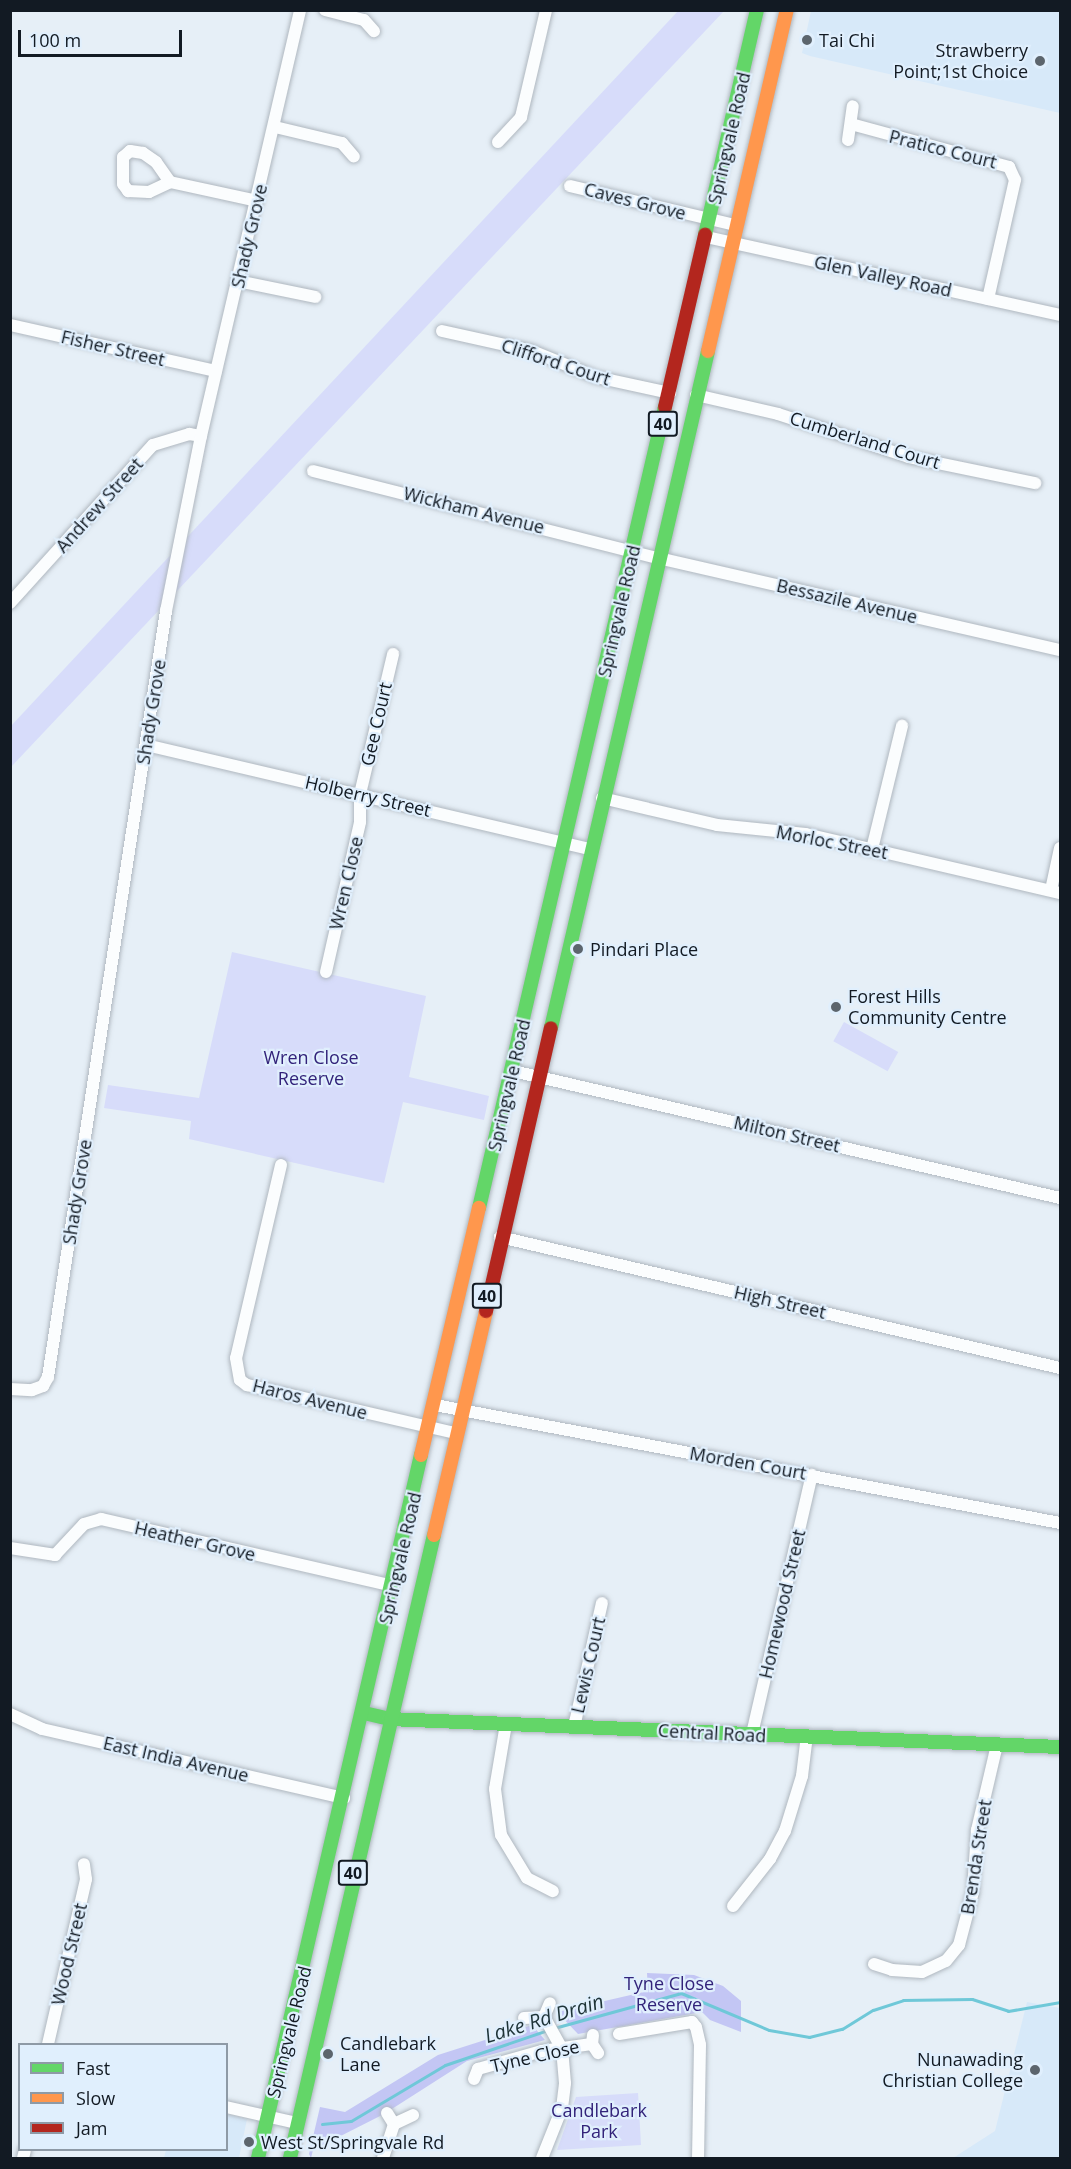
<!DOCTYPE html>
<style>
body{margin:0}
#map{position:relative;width:1071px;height:2169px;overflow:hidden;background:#e6eff7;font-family:"Open Sans",sans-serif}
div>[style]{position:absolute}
.built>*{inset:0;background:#d7e9f9}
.green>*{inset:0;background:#d7dcfa;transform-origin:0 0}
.forest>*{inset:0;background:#c3c6f4}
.stream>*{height:3px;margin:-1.5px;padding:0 1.5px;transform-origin:1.5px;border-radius:1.5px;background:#6fc8d8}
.roads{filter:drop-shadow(0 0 2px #afb7bf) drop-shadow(0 0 2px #afb7bf)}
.street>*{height:12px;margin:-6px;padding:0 6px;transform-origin:6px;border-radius:6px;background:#fbfdfe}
.fast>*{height:14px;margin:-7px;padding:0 7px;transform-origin:7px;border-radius:7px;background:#63d668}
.slow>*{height:14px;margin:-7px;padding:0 7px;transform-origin:7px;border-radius:7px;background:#ff974d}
.jam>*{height:14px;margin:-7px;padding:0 7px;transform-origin:7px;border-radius:7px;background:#b3261e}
.dots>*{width:16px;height:16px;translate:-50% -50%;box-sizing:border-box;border:3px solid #e0effd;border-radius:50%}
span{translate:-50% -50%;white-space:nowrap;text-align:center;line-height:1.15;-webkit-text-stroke:4.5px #e0effd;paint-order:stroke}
.shield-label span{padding:2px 4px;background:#e0effd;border:2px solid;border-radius:4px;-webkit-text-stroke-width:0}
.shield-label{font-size:16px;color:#121a23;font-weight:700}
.poi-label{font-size:18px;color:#121a23}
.left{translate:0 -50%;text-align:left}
.right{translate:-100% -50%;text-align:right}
.street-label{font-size:18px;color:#121a23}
.park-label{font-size:18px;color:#32237a}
.water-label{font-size:20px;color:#1e3337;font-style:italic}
.frame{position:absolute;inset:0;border:12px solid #121a23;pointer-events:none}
.legend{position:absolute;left:18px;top:2043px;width:210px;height:108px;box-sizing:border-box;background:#e0effd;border:2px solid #8e9aa6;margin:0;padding:8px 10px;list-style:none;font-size:18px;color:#121a23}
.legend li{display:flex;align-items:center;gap:12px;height:30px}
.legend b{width:30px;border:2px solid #8e9aa6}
.scale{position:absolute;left:18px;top:30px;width:164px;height:27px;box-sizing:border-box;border:3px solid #121a23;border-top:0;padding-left:8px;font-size:18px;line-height:21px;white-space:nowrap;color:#121a23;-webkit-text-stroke:4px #e0effd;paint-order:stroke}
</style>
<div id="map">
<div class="built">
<div style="clip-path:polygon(811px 11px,1060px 11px,1060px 113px,810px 56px,802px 53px)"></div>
<div style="clip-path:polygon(1027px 2002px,1060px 2008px,1060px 2158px,953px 2158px,995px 2131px)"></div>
<div style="clip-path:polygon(227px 2114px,247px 2119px,239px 2158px,164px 2158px,166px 2150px,226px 2150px)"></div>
</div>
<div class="green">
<div style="clip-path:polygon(678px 11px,724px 11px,11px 767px,10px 727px)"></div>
<div style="clip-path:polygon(232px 952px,426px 996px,409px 1077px,489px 1096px,484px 1120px,403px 1102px,384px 1183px,189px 1139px,191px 1121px,104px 1108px,108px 1085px,199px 1098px)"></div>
<div style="left:844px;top:1022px;width:62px;height:22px;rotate:29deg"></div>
<div style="clip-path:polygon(638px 2093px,641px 2145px,557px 2150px,576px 2097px)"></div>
</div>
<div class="forest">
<div style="clip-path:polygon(647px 1973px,694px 1975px,723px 1986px,741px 2001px,741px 2032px,710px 2020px,702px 2012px,578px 2034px,557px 2012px,648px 1991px)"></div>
<div style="clip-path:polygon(532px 2025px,545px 2040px,467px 2061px,384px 2114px,313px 2150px,311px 2158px,309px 2154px,320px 2107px,345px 2112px,438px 2055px)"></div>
</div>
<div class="stream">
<div style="left:554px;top:2028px;width:132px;rotate:-15.4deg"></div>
<div style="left:681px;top:1993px;width:95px;rotate:22.8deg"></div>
<div style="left:769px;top:2030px;width:41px;rotate:9.9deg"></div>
<div style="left:809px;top:2037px;width:34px;rotate:-14deg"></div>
<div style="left:842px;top:2029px;width:36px;rotate:-32deg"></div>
<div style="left:873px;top:2010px;width:32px;rotate:-18deg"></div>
<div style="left:903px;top:2000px;width:69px;rotate:-0.8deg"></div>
<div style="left:972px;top:1999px;width:38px;rotate:18deg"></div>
<div style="left:1008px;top:2011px;width:53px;rotate:-9.8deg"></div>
<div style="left:322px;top:2124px;width:29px;rotate:-6deg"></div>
<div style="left:351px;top:2121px;width:109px;rotate:-30.8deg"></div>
<div style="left:445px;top:2065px;width:109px;rotate:-18.8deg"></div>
</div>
<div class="roads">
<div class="street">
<div style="left:325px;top:10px;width:40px;rotate:14.4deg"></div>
<div style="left:364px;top:20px;width:15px;rotate:48deg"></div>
<div style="left:851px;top:124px;width:164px;rotate:15.2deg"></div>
<div style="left:1009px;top:167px;width:14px;rotate:65deg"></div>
<div style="left:1015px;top:180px;width:122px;rotate:102.8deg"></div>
<div style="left:275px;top:127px;width:69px;rotate:13.4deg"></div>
<div style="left:342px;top:143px;width:18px;rotate:49deg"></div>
<div style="left:848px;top:140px;width:34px;rotate:-82deg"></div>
<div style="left:498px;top:142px;width:34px;rotate:-47deg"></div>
<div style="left:521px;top:117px;width:110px;rotate:-76.8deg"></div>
<div style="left:170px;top:182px;width:24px;rotate:-125deg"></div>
<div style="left:156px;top:162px;width:16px;rotate:-145deg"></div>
<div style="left:143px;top:153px;width:13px;rotate:-171deg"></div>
<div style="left:130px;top:151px;width:9px;rotate:139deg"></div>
<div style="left:123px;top:157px;width:27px;rotate:90deg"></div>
<div style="left:123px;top:184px;width:9px;rotate:54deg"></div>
<div style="left:128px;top:191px;width:21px;rotate:3deg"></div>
<div style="left:149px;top:192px;width:23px;rotate:-25deg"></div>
<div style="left:170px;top:182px;width:89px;rotate:12.3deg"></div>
<div style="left:570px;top:186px;width:170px;rotate:13.3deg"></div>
<div style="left:706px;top:237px;width:362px;rotate:12.4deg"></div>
<div style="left:238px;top:281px;width:79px;rotate:11.7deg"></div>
<div style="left:10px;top:325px;width:211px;rotate:12.6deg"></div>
<div style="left:442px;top:331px;width:92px;rotate:12.5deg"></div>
<div style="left:532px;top:351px;width:69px;rotate:22.1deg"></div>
<div style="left:596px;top:377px;width:76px;rotate:12.2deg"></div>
<div style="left:696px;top:395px;width:84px;rotate:13deg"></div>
<div style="left:778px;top:414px;width:138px;rotate:18.2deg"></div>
<div style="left:909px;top:457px;width:129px;rotate:11.7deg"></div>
<div style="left:313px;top:471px;width:356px;rotate:14.2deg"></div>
<div style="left:658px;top:558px;width:412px;rotate:12.9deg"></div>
<div style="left:10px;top:603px;width:213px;rotate:-47.9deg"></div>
<div style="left:153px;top:445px;width:38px;rotate:-17deg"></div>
<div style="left:189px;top:434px;width:12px;rotate:9deg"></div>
<div style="left:146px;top:745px;width:456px;rotate:13.2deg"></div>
<div style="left:602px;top:798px;width:118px;rotate:13.2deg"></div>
<div style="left:717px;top:825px;width:89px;rotate:5.8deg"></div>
<div style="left:806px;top:834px;width:261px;rotate:13.1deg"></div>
<div style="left:872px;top:849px;width:127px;rotate:-76.3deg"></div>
<div style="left:1051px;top:890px;width:43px;rotate:-77.9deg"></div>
<div style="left:326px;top:972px;width:154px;rotate:-77.2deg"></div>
<div style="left:360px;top:822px;width:28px;rotate:-90deg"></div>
<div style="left:360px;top:794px;width:144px;rotate:-76.7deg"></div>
<div style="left:513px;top:1071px;width:562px;rotate:13.07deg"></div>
<div style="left:281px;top:1165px;width:198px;rotate:103.1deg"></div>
<div style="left:236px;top:1358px;width:22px;rotate:80deg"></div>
<div style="left:240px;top:1380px;width:9px;rotate:36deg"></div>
<div style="left:247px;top:1385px;width:213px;rotate:13deg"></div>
<div style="left:500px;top:1237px;width:575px;rotate:13.17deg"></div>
<div style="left:10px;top:1389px;width:22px;rotate:3deg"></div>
<div style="left:32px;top:1390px;width:12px;rotate:-20deg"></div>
<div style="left:43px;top:1386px;width:10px;rotate:-61deg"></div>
<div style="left:48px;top:1377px;width:775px;rotate:-81.24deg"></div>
<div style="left:166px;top:611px;width:178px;rotate:-78.7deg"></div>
<div style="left:201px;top:436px;width:437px;rotate:-76.9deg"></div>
<div style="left:435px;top:1405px;width:636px;rotate:10.69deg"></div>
<div style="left:10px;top:1548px;width:46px;rotate:8.8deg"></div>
<div style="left:55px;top:1555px;width:42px;rotate:-46.9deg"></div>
<div style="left:84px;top:1524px;width:18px;rotate:-16deg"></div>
<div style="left:101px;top:1519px;width:300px;rotate:12.9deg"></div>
<div style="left:10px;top:1714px;width:35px;rotate:25deg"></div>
<div style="left:42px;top:1729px;width:310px;rotate:12.9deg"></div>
<div style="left:506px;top:1724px;width:66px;rotate:99.6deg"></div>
<div style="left:495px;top:1789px;width:46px;rotate:82.6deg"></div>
<div style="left:501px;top:1835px;width:50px;rotate:58.8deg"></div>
<div style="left:527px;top:1878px;width:29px;rotate:27deg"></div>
<div style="left:574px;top:1727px;width:127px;rotate:-77.3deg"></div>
<div style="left:752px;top:1734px;width:266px;rotate:-77deg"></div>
<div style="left:733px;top:1906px;width:60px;rotate:-51.8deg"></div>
<div style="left:770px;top:1859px;width:32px;rotate:-62deg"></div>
<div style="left:785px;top:1831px;width:58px;rotate:-72.8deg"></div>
<div style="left:802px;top:1776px;width:39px;rotate:-83deg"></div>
<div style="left:874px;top:1964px;width:19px;rotate:18deg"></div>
<div style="left:892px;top:1970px;width:30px;rotate:4deg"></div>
<div style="left:922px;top:1972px;width:26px;rotate:-25deg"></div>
<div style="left:946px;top:1961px;width:21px;rotate:-51deg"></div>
<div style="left:959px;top:1945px;width:55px;rotate:-75.2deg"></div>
<div style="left:973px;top:1892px;width:62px;rotate:-86.3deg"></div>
<div style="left:977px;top:1830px;width:87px;rotate:-76.8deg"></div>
<div style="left:524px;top:2018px;width:20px;rotate:-3deg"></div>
<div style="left:544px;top:2017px;width:15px;rotate:-67deg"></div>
<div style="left:619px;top:2034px;width:74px;rotate:-9.3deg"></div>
<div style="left:692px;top:2022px;width:6px;rotate:51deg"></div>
<div style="left:696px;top:2027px;width:18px;rotate:77deg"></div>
<div style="left:700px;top:2045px;width:113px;rotate:91deg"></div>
<div style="left:593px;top:2035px;width:9px;rotate:96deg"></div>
<div style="left:592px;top:2044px;width:11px;rotate:56deg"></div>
<div style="left:48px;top:2044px;width:169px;rotate:-77deg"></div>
<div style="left:86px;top:1879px;width:15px;rotate:-98deg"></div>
<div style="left:474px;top:2079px;width:11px;rotate:-68deg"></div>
<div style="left:478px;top:2069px;width:66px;rotate:-15.7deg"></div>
<div style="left:542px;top:2051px;width:50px;rotate:-8deg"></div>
<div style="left:226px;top:2107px;width:73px;rotate:12.7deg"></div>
<div style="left:387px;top:2113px;width:13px;rotate:58deg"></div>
<div style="left:23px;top:2158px;width:8px;rotate:-76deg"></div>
<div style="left:383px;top:2158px;width:36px;rotate:-72deg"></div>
<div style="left:394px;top:2124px;width:21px;rotate:-25deg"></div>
<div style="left:542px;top:2158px;width:54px;rotate:-68.2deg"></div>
<div style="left:562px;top:2108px;width:25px;rotate:-83deg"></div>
<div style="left:565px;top:2083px;width:34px;rotate:-95deg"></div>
<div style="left:562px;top:2049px;width:37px;rotate:-119deg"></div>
</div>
<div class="fast">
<div style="left:705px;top:235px;width:231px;rotate:-77deg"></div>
<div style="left:551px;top:1028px;width:695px;rotate:-76.94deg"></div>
<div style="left:479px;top:1208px;width:822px;rotate:-76.93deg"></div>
<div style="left:364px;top:1713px;width:26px;rotate:13deg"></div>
<div style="left:389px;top:1719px;width:672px;rotate:2.39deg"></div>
<div style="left:258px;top:2158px;width:722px;rotate:-76.95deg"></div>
<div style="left:290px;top:2158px;width:639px;rotate:-76.99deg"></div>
</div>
<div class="slow">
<div style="left:708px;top:351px;width:350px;rotate:-77deg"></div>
<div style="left:421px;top:1455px;width:254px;rotate:-76.8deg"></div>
<div style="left:434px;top:1535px;width:230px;rotate:-76.9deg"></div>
</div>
<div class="jam">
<div style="left:665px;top:407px;width:177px;rotate:-76.9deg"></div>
<div style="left:486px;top:1311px;width:290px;rotate:-77.1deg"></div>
</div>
</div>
<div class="dots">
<div style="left:807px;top:40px;background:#5c656d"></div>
<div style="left:1040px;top:61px;background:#5c656d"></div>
<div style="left:578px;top:949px;background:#5c656d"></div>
<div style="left:836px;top:1007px;background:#5c656d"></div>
<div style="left:328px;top:2054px;background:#5c656d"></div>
<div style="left:1035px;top:2070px;background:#5c656d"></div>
<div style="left:249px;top:2142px;background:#5c656d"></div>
</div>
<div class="shield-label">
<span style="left:663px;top:424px">40</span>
<span style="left:487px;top:1296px">40</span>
<span style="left:353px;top:1873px">40</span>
</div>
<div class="poi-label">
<span class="left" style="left:819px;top:40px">Tai Chi</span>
<span class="right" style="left:1028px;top:61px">Strawberry<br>Point;1st Choice</span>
<span class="left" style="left:590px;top:949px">Pindari Place</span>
<span class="left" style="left:848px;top:1007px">Forest Hills<br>Community Centre</span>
<span class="left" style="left:340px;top:2054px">Candlebark<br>Lane</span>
<span class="right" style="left:1023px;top:2070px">Nunawading<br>Christian College</span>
<span class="left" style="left:261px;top:2142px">West St/Springvale Rd</span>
</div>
<div class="street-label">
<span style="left:729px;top:138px;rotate:-77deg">Springvale Road</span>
<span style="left:943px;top:149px;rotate:14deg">Pratico Court</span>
<span style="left:635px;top:201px;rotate:14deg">Caves Grove</span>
<span style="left:249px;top:236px;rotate:-77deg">Shady Grove</span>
<span style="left:883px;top:276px;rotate:12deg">Glen Valley Road</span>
<span style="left:113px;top:348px;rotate:13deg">Fisher Street</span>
<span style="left:556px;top:362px;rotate:18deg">Clifford Court</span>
<span style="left:865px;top:440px;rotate:17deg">Cumberland Court</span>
<span style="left:99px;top:505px;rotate:-48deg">Andrew Street</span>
<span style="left:474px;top:510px;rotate:14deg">Wickham Avenue</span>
<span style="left:847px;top:601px;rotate:13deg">Bessazile Avenue</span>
<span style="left:619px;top:611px;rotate:-77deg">Springvale Road</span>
<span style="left:151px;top:712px;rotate:-81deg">Shady Grove</span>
<span style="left:376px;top:724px;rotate:-77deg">Gee Court</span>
<span style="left:368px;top:796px;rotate:13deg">Holberry Street</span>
<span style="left:832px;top:842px;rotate:11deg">Morloc Street</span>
<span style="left:346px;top:883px;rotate:-77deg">Wren Close</span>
<span style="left:509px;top:1085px;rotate:-77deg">Springvale Road</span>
<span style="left:787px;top:1134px;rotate:13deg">Milton Street</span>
<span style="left:77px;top:1192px;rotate:-81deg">Shady Grove</span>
<span style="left:780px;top:1302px;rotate:13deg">High Street</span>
<span style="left:310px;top:1399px;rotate:14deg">Haros Avenue</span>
<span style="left:748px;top:1463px;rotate:10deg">Morden Court</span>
<span style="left:195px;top:1541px;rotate:13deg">Heather Grove</span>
<span style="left:400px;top:1558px;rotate:-77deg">Springvale Road</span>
<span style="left:782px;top:1604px;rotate:-77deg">Homewood Street</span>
<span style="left:588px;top:1665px;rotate:-77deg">Lewis Court</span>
<span style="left:712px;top:1733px;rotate:3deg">Central Road</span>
<span style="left:176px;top:1759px;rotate:13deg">East India Avenue</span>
<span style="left:976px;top:1857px;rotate:-81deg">Brenda Street</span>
<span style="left:69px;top:1954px;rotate:-77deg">Wood Street</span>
<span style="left:289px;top:2032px;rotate:-76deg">Springvale Road</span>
<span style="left:535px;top:2056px;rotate:-13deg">Tyne Close</span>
</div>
<div class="park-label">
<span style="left:311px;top:1068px">Wren Close<br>Reserve</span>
<span style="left:669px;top:1994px">Tyne Close<br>Reserve</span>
<span style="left:599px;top:2121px">Candlebark<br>Park</span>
</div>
<div class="water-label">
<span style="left:544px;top:2018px;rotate:-17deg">Lake Rd Drain</span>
</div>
<div class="frame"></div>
<ul class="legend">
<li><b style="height:8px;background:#63d668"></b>Fast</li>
<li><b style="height:8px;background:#ff974d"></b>Slow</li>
<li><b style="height:8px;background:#b3261e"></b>Jam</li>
</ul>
<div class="scale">100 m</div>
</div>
